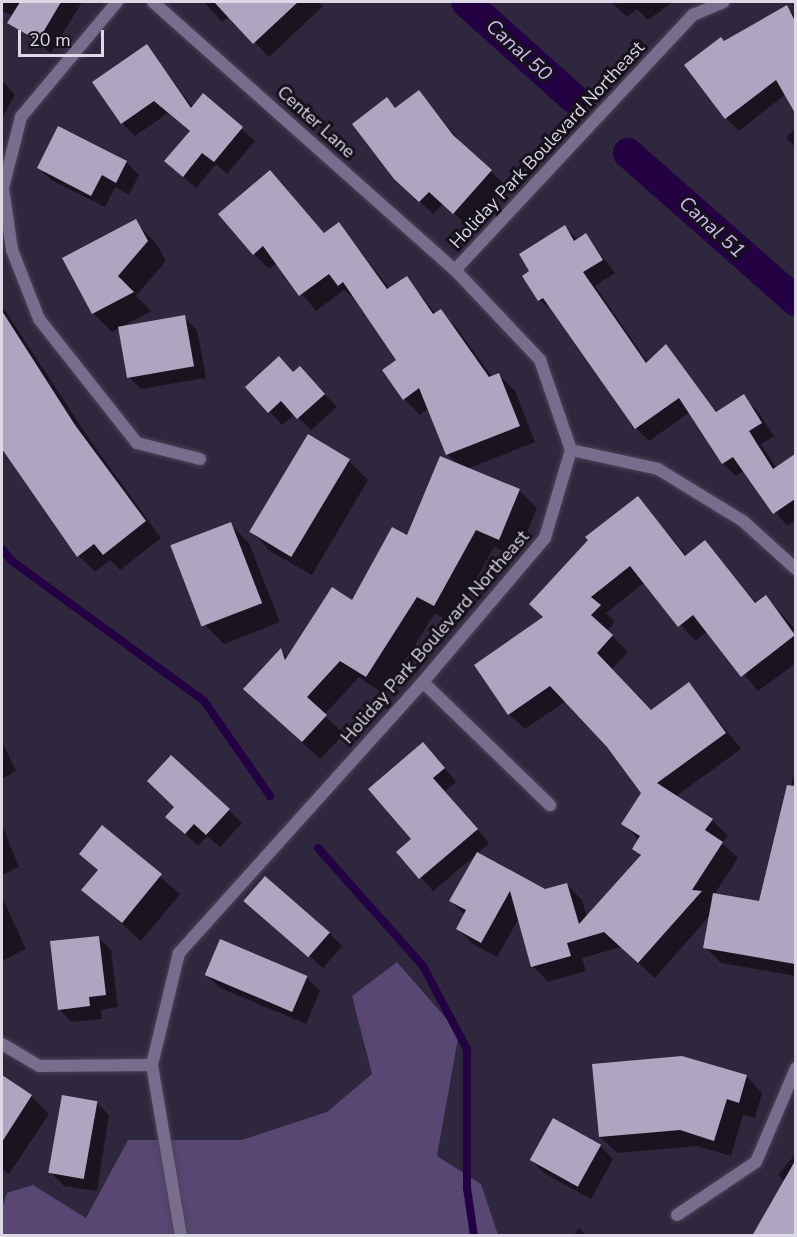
<!DOCTYPE html>
<style>
body{margin:0}
#map{position:relative;width:797px;height:1237px;overflow:hidden;background:#2f273d;font-family:"Nunito Sans",sans-serif}
div>[style]{position:absolute}
.green>*{inset:0;background:#584673}
.shadow>*{inset:0;background:#0007}
.stream>*{height:8px;margin:-4px;padding:0 4px;transform-origin:4px;border-radius:4px;background:#230142}
.canal>*{height:30px;margin:-15px;padding:0 15px;transform-origin:15px;border-radius:15px;background:#230142}
.building>*{inset:0;background:#aea5c0;transform-origin:0 0}
.roads{filter:drop-shadow(0 0 2px #4b4358) drop-shadow(0 0 2px #4b4358)}
.street>*{height:12px;margin:-6px;padding:0 6px;transform-origin:6px;border-radius:6px;background:#786d8c}
span{translate:-50% -50%;white-space:nowrap;text-align:center;line-height:1.15;-webkit-text-stroke:6px #16121c;paint-order:stroke}
.street-label{font-size:18px;color:#ddd8e6}
.water-label{font-size:20px;color:#ceb8f3;font-style:italic}
.frame{position:absolute;inset:0;border:3px solid #ddd8e6;pointer-events:none}
.scale{position:absolute;left:18px;top:30px;width:86px;height:27px;box-sizing:border-box;border:3px solid #ddd8e6;border-top:0;padding-left:8px;font-size:18px;line-height:21px;white-space:nowrap;color:#ddd8e6;-webkit-text-stroke:4px #16121c;paint-order:stroke}
</style>
<div id="map">
<div class="green">
<div style="clip-path:polygon(397px 962px,459px 1033px,437px 1156px,481px 1184px,498px 1235px,2px 1235px,2px 1208px,7px 1193px,33px 1185px,86px 1218px,128px 1140px,242px 1140px,327px 1112px,372px 1074px,352px 996px)"></div>
</div>
<div class="shadow">
<div style="clip-path:polygon(2px 2px,82px 2px,51px 53px,9px 23px,13px 16px,2px 11px)"></div>
<div style="clip-path:polygon(204px 2px,319px 2px,323px 6px,269px 57px,230px 16px,222px 22px)"></div>
<div style="clip-path:polygon(611px 2px,673px 2px,648px 20px,637px 9px,627px 17px)"></div>
<div style="clip-path:polygon(786px 7px,796px 16px,796px 110px,786px 94px,739px 131px,726px 118px,724px 43px)"></div>
<div style="clip-path:polygon(146px 45px,193px 108px,203px 96px,255px 141px,227px 174px,216px 164px,196px 188px,166px 161px,191px 132px,168px 113px,135px 136px,122px 123px)"></div>
<div style="clip-path:polygon(2px 81px,15px 94px,2px 119px)"></div>
<div style="clip-path:polygon(419px 92px,463px 145px,504px 184px,467px 225px,443px 204px,433px 214px,409px 192px,387px 99px,397px 109px)"></div>
<div style="clip-path:polygon(796px 127px,796px 148px,786px 138px)"></div>
<div style="clip-path:polygon(126px 162px,139px 175px,129px 195px,115px 187px,105px 207px,51px 180px,38px 167px)"></div>
<div style="clip-path:polygon(270px 172px,325px 234px,339px 224px,390px 289px,406px 278px,436px 314px,440px 311px,456px 327px,492px 377px,499px 375px,515px 391px,535px 442px,467px 469px,520px 491px,537px 508px,517px 557px,494px 547px,452px 623px,435px 613px,384px 694px,359px 677px,324px 715px,344px 734px,320px 759px,263px 706px,281px 650px,288px 658px,353px 602px,407px 538px,458px 465px,447px 454px,429px 408px,420px 415px,404px 399px,398px 360px,356px 300px,344px 290px,316px 311px,277px 263px,269px 269px,254px 254px)"></div>
<div style="clip-path:polygon(137px 224px,156px 243px,166px 261px,136px 296px,151px 311px,121px 327px,184px 317px,197px 330px,206px 378px,141px 389px,128px 376px,120px 328px,112px 332px,93px 313px)"></div>
<div style="clip-path:polygon(565px 227px,578px 240px,586px 235px,615px 273px,595px 286px,648px 363px,666px 346px,718px 413px,743px 396px,756px 409px,774px 436px,761px 444px,777px 469px,796px 456px,796px 521px,787px 526px,744px 471px,736px 476px,723px 464px,690px 412px,649px 441px,636px 428px,554px 311px,539px 300px,531px 272px)"></div>
<div style="clip-path:polygon(2px 306px,92px 443px,161px 538px,120px 570px,110px 560px,95px 572px,79px 556px,2px 444px)"></div>
<div style="clip-path:polygon(294px 373px,312px 381px,337px 407px,311px 430px,295px 414px,282px 425px,247px 387px)"></div>
<div style="clip-path:polygon(349px 461px,368px 480px,312px 575px,270px 551px,252px 532px)"></div>
<div style="clip-path:polygon(637px 498px,687px 556px,704px 542px,757px 604px,766px 597px,796px 630px,796px 663px,758px 691px,708px 631px,695px 641px,645px 582px,606px 613px,615px 622px,607px 631px,628px 652px,612px 669px,651px 712px,689px 684px,741px 749px,676px 796px,712px 820px,728px 836px,722px 843px,738px 858px,714px 895px,760px 903px,796px 766px,796px 976px,721px 963px,705px 947px,710px 915px,655px 978px,621px 947px,582px 958px,586px 971px,548px 982px,533px 966px,519px 918px,497px 957px,473px 944px,458px 929px,465px 915px,451px 901px,477px 854px,433px 891px,398px 852px,413px 839px,436px 757px,456px 782px,445px 791px,489px 843px,477px 854px,545px 891px,567px 885px,582px 900px,587px 917px,641px 856px,634px 849px,639px 840px,623px 823px,642px 793px,608px 746px,566px 701px,525px 729px,509px 714px,545px 618px)"></div>
<div style="clip-path:polygon(230px 524px,249px 543px,280px 622px,224px 644px,205px 625px)"></div>
<div style="clip-path:polygon(2px 742px,16px 771px,2px 779px)"></div>
<div style="clip-path:polygon(229px 810px,242px 823px,220px 847px,207px 836px,198px 846px,180px 829px)"></div>
<div style="clip-path:polygon(2px 825px,19px 867px,2px 875px)"></div>
<div style="clip-path:polygon(102px 827px,180px 894px,141px 941px,83px 890px,98px 871px,81px 853px)"></div>
<div style="clip-path:polygon(2px 897px,26px 949px,2px 961px)"></div>
<div style="clip-path:polygon(246px 901px,329px 933px,342px 946px,323px 968px)"></div>
<div style="clip-path:polygon(98px 937px,111px 950px,118px 1007px,101px 1010px,102px 1019px,72px 1022px,59px 1009px)"></div>
<div style="clip-path:polygon(207px 975px,307px 978px,320px 991px,306px 1024px,220px 988px)"></div>
<div style="clip-path:polygon(746px 1076px,762px 1093px,755px 1118px,743px 1115px,731px 1156px,697px 1146px,617px 1153px,600px 1137px)"></div>
<div style="clip-path:polygon(2px 1077px,31px 1096px,49px 1114px,9px 1174px,2px 1169px)"></div>
<div style="clip-path:polygon(96px 1102px,109px 1115px,97px 1191px,64px 1186px,51px 1173px)"></div>
<div style="clip-path:polygon(600px 1146px,613px 1159px,591px 1199px,544px 1173px,531px 1160px)"></div>
<div style="clip-path:polygon(796px 1153px,796px 1236px,758px 1236px,785px 1182px,778px 1175px)"></div>
<div style="clip-path:polygon(579px 1228px,587px 1236px,573px 1236px)"></div>
</div>
<div class="stream">
<div style="left:2px;top:549px;width:16px;rotate:50deg"></div>
<div style="left:12px;top:561px;width:238px;rotate:36.1deg"></div>
<div style="left:204px;top:701px;width:116px;rotate:55.2deg"></div>
<div style="left:318px;top:848px;width:158px;rotate:48.3deg"></div>
<div style="left:423px;top:966px;width:94px;rotate:62.1deg"></div>
<div style="left:467px;top:1049px;width:139px;rotate:90deg"></div>
<div style="left:467px;top:1188px;width:49px;rotate:81.7deg"></div>
</div>
<div class="canal">
<div style="left:466px;top:2px;width:144px;rotate:41.9deg"></div>
<div style="left:628px;top:153px;width:224px;rotate:41.4deg"></div>
</div>
<div class="building">
<div style="clip-path:polygon(20px 2px,61px 2px,38px 41px,7px 23px)"></div>
<div style="clip-path:polygon(214px 2px,298px 2px,253px 44px)"></div>
<div style="clip-path:polygon(787px 5px,795px 21px,795px 113px,776px 80px,725px 119px,684px 65px,721px 37px,724px 41px)"></div>
<div style="clip-path:polygon(147px 44px,191px 108px,203px 93px,243px 127px,214px 162px,202px 153px,183px 177px,164px 161px,190px 131px,154px 101px,121px 124px,92px 82px)"></div>
<div style="clip-path:polygon(419px 90px,453px 135px,492px 170px,453px 214px,429px 192px,419px 202px,394px 179px,352px 124px,387px 97px,395px 108px)"></div>
<div style="clip-path:polygon(58px 126px,127px 161px,116px 183px,102px 175px,91px 196px,37px 168px)"></div>
<div style="clip-path:polygon(270px 170px,324px 233px,339px 222px,387px 289px,407px 276px,433px 314px,441px 309px,489px 377px,499px 373px,520px 426px,446px 455px,419px 388px,403px 400px,382px 370px,396px 360px,343px 282px,338px 286px,329px 274px,299px 296px,263px 246px,253px 255px,218px 214px)"></div>
<div style="clip-path:polygon(136px 219px,148px 241px,118px 276px,134px 292px,92px 314px,62px 258px)"></div>
<div style="clip-path:polygon(565px 225px,574px 241px,586px 233px,603px 260px,583px 272px,646px 363px,666px 344px,716px 412px,744px 394px,762px 423px,749px 431px,773px 469px,795px 454px,795px 499px,773px 514px,733px 457px,722px 464px,679px 398px,635px 429px,543px 298px,538px 301px,522px 276px,529px 271px,519px 254px)"></div>
<div style="clip-path:polygon(2px 311px,75px 425px,146px 521px,103px 555px,94px 544px,77px 557px,2px 449px)"></div>
<div style="left:185px;top:315px;width:52px;height:68px;rotate:80deg"></div>
<div style="clip-path:polygon(279px 356px,293px 372px,300px 366px,325px 394px,297px 419px,281px 401px,268px 413px,245px 387px)"></div>
<div style="left:308px;top:434px;width:49px;height:114px;rotate:31deg"></div>
<div style="clip-path:polygon(440px 456px,520px 489px,499px 540px,476px 530px,434px 606px,417px 597px,366px 677px,340px 661px,307px 697px,327px 715px,302px 742px,243px 689px,281px 648px,285px 660px,332px 587px,352px 600px,392px 527px,407px 535px)"></div>
<div style="clip-path:polygon(638px 496px,685px 556px,705px 540px,755px 603px,766px 595px,795px 635px,741px 677px,693px 615px,678px 627px,630px 566px,591px 597px,601px 605px,591px 615px,613px 635px,597px 653px,651px 710px,689px 682px,726px 733px,657px 783px,713px 819px,705px 830px,723px 842px,692px 890px,702px 891px,638px 963px,604px 932px,567px 943px,571px 956px,531px 967px,510px 891px,481px 943px,456px 929px,466px 910px,449px 901px,477px 852px,545px 889px,567px 883px,579px 924px,641px 855px,632px 849px,640px 836px,621px 824px,641px 793px,607px 747px,550px 686px,508px 715px,474px 665px,543px 617px,529px 604px,588px 540px,585px 537px)"></div>
<div style="left:231px;top:522px;width:87px;height:65px;rotate:69deg"></div>
<div style="clip-path:polygon(423px 742px,445px 768px,433px 778px,478px 829px,419px 879px,396px 852px,411px 839px,368px 789px)"></div>
<div style="clip-path:polygon(171px 755px,230px 809px,206px 835px,194px 824px,185px 834px,165px 817px,174px 807px,147px 781px)"></div>
<div style="clip-path:polygon(787px 785px,795px 786px,795px 964px,703px 948px,713px 893px,759px 901px)"></div>
<div style="clip-path:polygon(102px 825px,162px 874px,122px 923px,81px 890px,98px 870px,79px 854px)"></div>
<div style="left:265px;top:876px;width:86px;height:33px;rotate:41deg"></div>
<div style="clip-path:polygon(99px 936px,106px 995px,89px 997px,90px 1006px,58px 1010px,50px 941px)"></div>
<div style="left:220px;top:939px;width:95px;height:39px;rotate:23deg"></div>
<div style="clip-path:polygon(682px 1056px,747px 1075px,739px 1103px,727px 1099px,714px 1141px,680px 1130px,599px 1137px,592px 1064px)"></div>
<div style="clip-path:polygon(2px 1075px,32px 1095px,2px 1142px)"></div>
<div style="left:62px;top:1095px;width:36px;height:79px;rotate:10deg"></div>
<div style="left:553px;top:1118px;width:55px;height:48px;rotate:29deg"></div>
<div style="clip-path:polygon(795px 1161px,795px 1236px,752px 1236px)"></div>
</div>
<div class="roads">
<div class="street">
<div style="left:117px;top:2px;width:150px;rotate:129.9deg"></div>
<div style="left:21px;top:117px;width:73px;rotate:104.2deg"></div>
<div style="left:3px;top:188px;width:63px;rotate:81.7deg"></div>
<div style="left:12px;top:250px;width:74px;rotate:68.6deg"></div>
<div style="left:39px;top:319px;width:158px;rotate:51.7deg"></div>
<div style="left:137px;top:443px;width:65px;rotate:14.3deg"></div>
<div style="left:153px;top:2px;width:404px;rotate:41.6deg"></div>
<div style="left:455px;top:270px;width:124px;rotate:46.6deg"></div>
<div style="left:540px;top:360px;width:95px;rotate:71deg"></div>
<div style="left:571px;top:450px;width:92px;rotate:106.5deg"></div>
<div style="left:545px;top:538px;width:189px;rotate:130.3deg"></div>
<div style="left:423px;top:682px;width:365px;rotate:132deg"></div>
<div style="left:179px;top:953px;width:115px;rotate:103.6deg"></div>
<div style="left:152px;top:1065px;width:173px;rotate:80.4deg"></div>
<div style="left:455px;top:270px;width:349px;rotate:-47deg"></div>
<div style="left:693px;top:15px;width:33px;rotate:-23deg"></div>
<div style="left:571px;top:450px;width:89px;rotate:12.3deg"></div>
<div style="left:658px;top:469px;width:100px;rotate:31.5deg"></div>
<div style="left:743px;top:521px;width:72px;rotate:42.2deg"></div>
<div style="left:423px;top:682px;width:177px;rotate:44.1deg"></div>
<div style="left:2px;top:1044px;width:43px;rotate:30.7deg"></div>
<div style="left:39px;top:1066px;width:113px;rotate:-0.5deg"></div>
<div style="left:677px;top:1215px;width:95px;rotate:-33.9deg"></div>
<div style="left:756px;top:1162px;width:102px;rotate:-66.9deg"></div>
</div>
</div>
<div class="street-label">
<span style="left:316px;top:122px;rotate:42deg">Center Lane</span>
<span style="left:547px;top:145px;rotate:-47deg">Holiday Park Boulevard Northeast</span>
<span style="left:435px;top:637px;rotate:-49deg">Holiday Park Boulevard Northeast</span>
</div>
<div class="water-label">
<span style="left:519px;top:50px;rotate:42deg">Canal 50</span>
<span style="left:712px;top:227px;rotate:42deg">Canal 51</span>
</div>
<div class="frame"></div>
<div class="scale">20 m</div>
</div>
